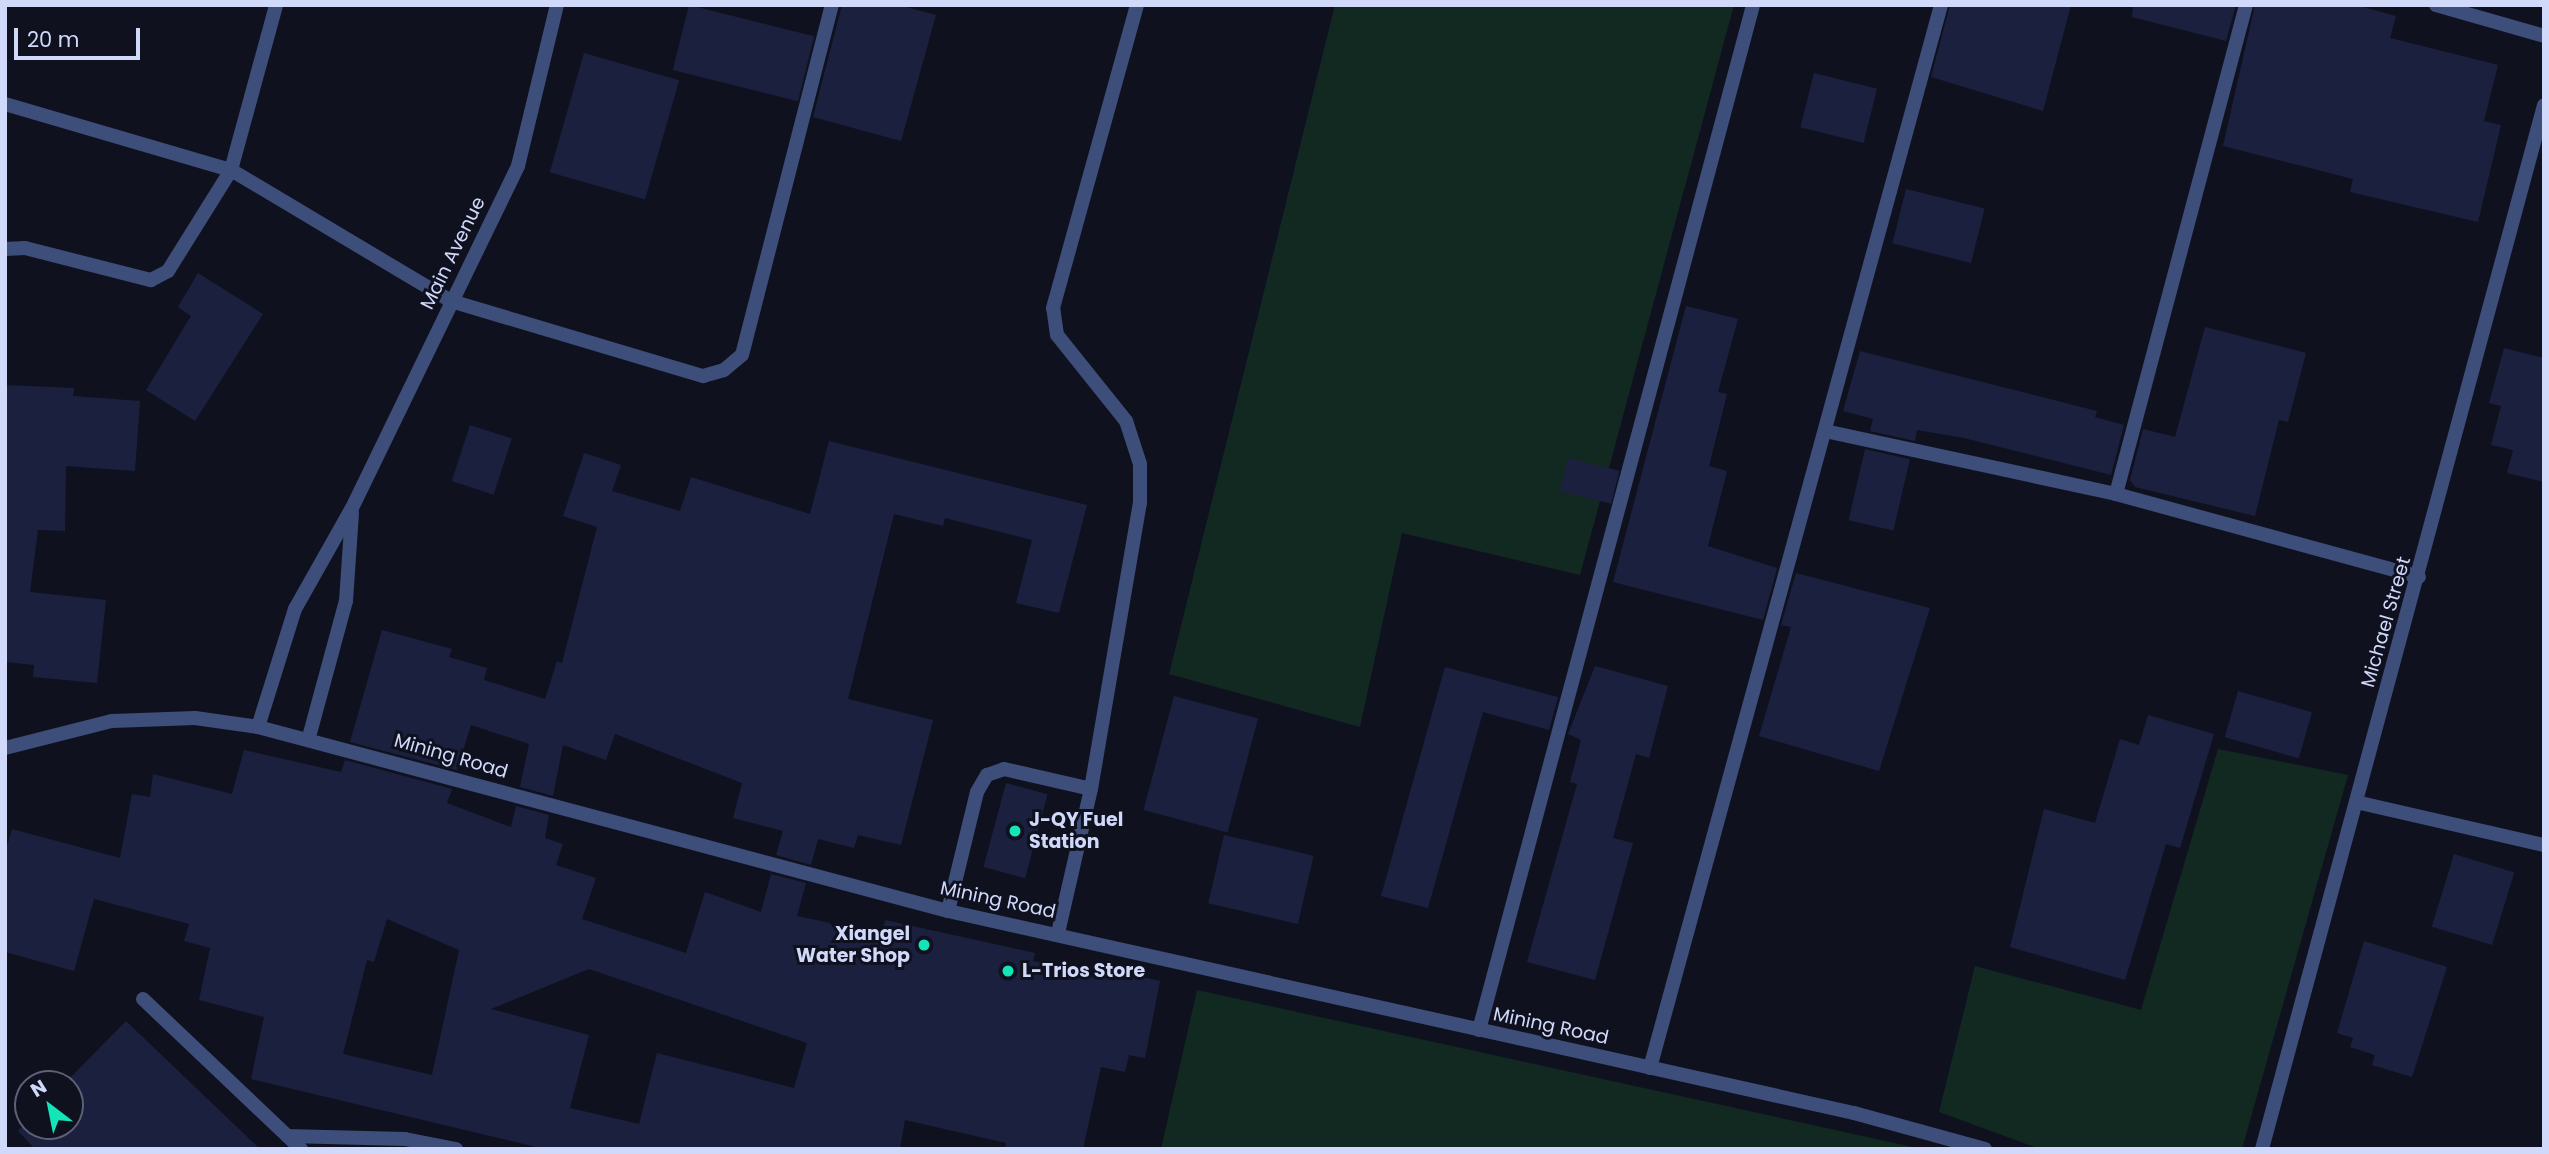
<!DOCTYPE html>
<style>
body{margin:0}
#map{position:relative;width:2549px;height:1154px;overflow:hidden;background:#0f111f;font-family:Poppins,sans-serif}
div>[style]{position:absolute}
.green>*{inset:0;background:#122921}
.building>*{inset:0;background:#1c203f;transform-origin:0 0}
.service>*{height:14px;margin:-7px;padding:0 7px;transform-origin:7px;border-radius:7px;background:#3d4e7b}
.minor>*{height:14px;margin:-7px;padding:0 7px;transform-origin:7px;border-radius:7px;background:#3d4e7b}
.tertiary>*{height:14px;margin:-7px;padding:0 7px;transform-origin:7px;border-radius:7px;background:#3d4e7b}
.dots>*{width:19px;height:19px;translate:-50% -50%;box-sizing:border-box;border:4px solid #0f111f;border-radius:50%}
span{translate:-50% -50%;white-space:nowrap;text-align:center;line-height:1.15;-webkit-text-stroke:6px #0f111f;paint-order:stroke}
.street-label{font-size:19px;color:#d1d9fb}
.poi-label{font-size:19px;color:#d1d9fb;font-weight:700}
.left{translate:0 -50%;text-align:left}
.right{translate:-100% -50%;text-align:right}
.frame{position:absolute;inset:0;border:7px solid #d1d9fb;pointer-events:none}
.north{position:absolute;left:14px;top:1070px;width:70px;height:70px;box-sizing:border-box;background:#0f111f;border:2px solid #5d6177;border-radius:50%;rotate:328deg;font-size:19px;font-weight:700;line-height:28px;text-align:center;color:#d1d9fb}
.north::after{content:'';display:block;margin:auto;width:24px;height:32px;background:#13e5b8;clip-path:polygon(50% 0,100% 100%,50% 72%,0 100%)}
.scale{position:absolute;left:14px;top:28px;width:126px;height:32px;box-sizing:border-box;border:4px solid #d1d9fb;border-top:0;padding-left:9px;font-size:21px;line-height:24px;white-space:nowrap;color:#d1d9fb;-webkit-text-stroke:5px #0f111f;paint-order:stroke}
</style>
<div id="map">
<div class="green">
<div style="clip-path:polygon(1335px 5px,1734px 5px,1580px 575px,1402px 533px,1360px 727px,1169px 674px)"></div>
<div style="clip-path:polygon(2218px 749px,2348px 775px,2242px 1149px,2040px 1149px,1939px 1112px,1975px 966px,2141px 1010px)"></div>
<div style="clip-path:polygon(1197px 990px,1922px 1149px,1161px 1149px)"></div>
</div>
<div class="building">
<div style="left:689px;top:5px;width:129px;height:67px;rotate:14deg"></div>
<div style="clip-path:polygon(842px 5px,899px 5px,936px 15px,901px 141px,813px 117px)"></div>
<div style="clip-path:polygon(1950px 5px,2071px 5px,2043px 111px,1931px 77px)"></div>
<div style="clip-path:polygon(2133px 5px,2236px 5px,2226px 41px,2132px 17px)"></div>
<div style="clip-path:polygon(2255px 5px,2356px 5px,2396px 16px,2390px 38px,2498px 65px,2484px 121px,2501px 125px,2478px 222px,2350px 192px,2353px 179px,2223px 146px)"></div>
<div style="left:584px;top:53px;width:99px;height:124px;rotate:16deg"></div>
<div style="left:1814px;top:73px;width:65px;height:56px;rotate:14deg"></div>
<div style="left:1906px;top:189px;width:81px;height:56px;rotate:14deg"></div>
<div style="clip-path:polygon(198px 273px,263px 314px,195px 421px,146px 390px,191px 316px,178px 307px)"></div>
<div style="clip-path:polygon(1686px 306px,1738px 319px,1718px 392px,1727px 394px,1709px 466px,1727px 471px,1708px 546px,1777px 568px,1763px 620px,1613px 582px)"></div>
<div style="clip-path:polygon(2205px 327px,2306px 353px,2288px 422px,2279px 420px,2255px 516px,2135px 487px,2130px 480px,2143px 429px,2175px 437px)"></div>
<div style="clip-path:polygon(2504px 348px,2544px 358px,2544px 482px,2507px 473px,2513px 450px,2491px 445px,2501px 406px,2489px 403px)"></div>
<div style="clip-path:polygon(1860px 351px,2097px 411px,2095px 417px,2124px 425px,2111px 475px,1964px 438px,1917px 430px,1915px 441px,1870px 431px,1873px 419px,1843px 411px)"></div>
<div style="clip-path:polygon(5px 385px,74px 388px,73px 396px,140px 401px,135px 471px,66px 466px,65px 531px,38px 530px,30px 592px,106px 600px,97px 683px,33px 677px,34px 665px,5px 662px)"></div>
<div style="left:470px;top:425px;width:44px;height:59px;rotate:18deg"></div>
<div style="clip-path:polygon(829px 441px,1087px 505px,1059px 613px,1016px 603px,1032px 540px,945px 518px,943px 526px,894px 514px,848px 699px,933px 720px,901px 845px,858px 835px,854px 848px,818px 839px,811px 865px,776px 855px,783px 831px,733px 818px,742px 783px,615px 734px,606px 760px,563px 745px,553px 796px,520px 787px,529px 744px,471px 725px,457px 770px,350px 742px,382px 630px,452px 649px,449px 657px,487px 668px,484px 680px,545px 699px,557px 661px,562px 663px,597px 527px,563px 516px,584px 453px,621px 465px,612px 491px,680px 511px,691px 477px,810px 514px)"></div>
<div style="left:1865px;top:449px;width:46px;height:73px;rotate:13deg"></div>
<div style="left:1568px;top:458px;width:53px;height:34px;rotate:14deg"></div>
<div style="clip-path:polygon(1796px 573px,1930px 608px,1879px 771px,1759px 736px,1791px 627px,1781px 625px)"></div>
<div style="clip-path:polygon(1595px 666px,1668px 686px,1649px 758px,1636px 754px,1613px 838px,1633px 843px,1595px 980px,1527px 962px,1577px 784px,1570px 782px,1581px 740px,1568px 734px)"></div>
<div style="clip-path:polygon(1445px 667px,1558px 697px,1549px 730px,1483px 712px,1428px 908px,1381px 896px)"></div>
<div style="left:2238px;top:691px;width:77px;height:48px;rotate:16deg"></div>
<div style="left:1174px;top:696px;width:87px;height:118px;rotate:15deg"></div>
<div style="clip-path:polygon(2148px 715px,2214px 734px,2180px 848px,2166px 844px,2125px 980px,2010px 947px,2044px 809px,2095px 823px,2120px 739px,2139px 745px)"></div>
<div style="clip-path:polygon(evenodd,244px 750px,341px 772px,345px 760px,452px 789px,447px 803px,511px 827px,516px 806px,549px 815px,545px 838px,563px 844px,556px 865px,596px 878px,582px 919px,686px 953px,705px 892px,761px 912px,771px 874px,806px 883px,797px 916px,882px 934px,885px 920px,1035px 953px,1033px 961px,1119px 979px,1121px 972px,1160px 981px,1145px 1058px,1129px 1055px,1125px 1072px,1101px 1067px,1083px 1149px,1005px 1149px,1006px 1143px,905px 1120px,900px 1149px,545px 1149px,251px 1079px,264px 1017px,199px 1000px,210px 948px,184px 941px,189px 924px,94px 899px,74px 971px,5px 952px,5px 853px,12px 829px,120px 858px,132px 794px,150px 797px,153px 774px,232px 794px,244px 750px,387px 919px,459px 950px,432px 1075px,343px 1054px,367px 960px,374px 962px,387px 919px,244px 750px,589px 969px,807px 1043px,794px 1088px,657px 1053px,639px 1124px,570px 1108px,589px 1035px,491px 1009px,589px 969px)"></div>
<div style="left:1006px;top:783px;width:43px;height:87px;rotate:15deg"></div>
<div style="left:1224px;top:835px;width:92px;height:70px;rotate:13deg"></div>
<div style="left:2454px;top:854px;width:63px;height:76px;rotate:17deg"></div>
<div style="clip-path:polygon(2364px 941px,2447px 967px,2412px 1077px,2372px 1065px,2375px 1055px,2350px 1047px,2353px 1038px,2337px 1033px)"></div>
<div style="clip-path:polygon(126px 1021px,260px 1149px,35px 1149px,18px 1131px,28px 1120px,28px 1126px,70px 1126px,70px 1084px,64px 1084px)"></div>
</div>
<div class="service">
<div style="left:948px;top:911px;width:122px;rotate:-76.3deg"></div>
<div style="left:977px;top:792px;width:20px;rotate:-60deg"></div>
<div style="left:987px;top:775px;width:18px;rotate:-19deg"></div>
<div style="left:1004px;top:769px;width:89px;rotate:12.9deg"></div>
<div style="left:1058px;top:933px;width:148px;rotate:-77.1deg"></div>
<div style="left:1091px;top:789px;width:290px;rotate:-80.3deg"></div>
<div style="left:1140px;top:503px;width:39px;rotate:-90deg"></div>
<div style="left:1140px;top:464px;width:45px;rotate:-108deg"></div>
<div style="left:1126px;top:421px;width:110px;rotate:-128.7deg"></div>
<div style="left:1057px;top:335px;width:27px;rotate:-98deg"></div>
<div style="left:1053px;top:308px;width:314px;rotate:-74.5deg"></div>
</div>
<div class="minor">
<div style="left:2436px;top:5px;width:112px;rotate:16deg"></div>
<div style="left:5px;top:104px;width:235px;rotate:16.3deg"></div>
<div style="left:231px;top:170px;width:256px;rotate:30.8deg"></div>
<div style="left:451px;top:301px;width:263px;rotate:16.6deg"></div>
<div style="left:703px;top:376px;width:22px;rotate:-16deg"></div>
<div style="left:724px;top:370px;width:23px;rotate:-40deg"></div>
<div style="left:742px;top:355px;width:361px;rotate:-75.6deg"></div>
<div style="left:5px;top:249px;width:20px;rotate:-3deg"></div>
<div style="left:25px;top:248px;width:130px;rotate:14.3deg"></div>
<div style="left:151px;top:280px;width:19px;rotate:-28deg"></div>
<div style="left:168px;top:271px;width:119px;rotate:-58deg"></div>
<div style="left:231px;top:170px;width:171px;rotate:-74.7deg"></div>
<div style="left:1825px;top:431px;width:298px;rotate:12.2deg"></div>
<div style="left:2116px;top:494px;width:314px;rotate:15.3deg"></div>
<div style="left:2116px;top:494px;width:506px;rotate:-75.11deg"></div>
<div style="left:258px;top:727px;width:124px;rotate:-72.6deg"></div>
<div style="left:295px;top:609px;width:116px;rotate:-60.6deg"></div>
<div style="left:352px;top:508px;width:380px;rotate:-64.1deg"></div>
<div style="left:518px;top:166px;width:166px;rotate:-76.4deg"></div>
<div style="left:309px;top:737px;width:141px;rotate:-74.8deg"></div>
<div style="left:346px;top:601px;width:88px;rotate:-86.1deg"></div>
<div style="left:2356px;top:802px;width:193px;rotate:12.9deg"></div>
<div style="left:143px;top:999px;width:218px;rotate:43.5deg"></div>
<div style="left:1479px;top:1030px;width:1061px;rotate:-75.03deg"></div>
<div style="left:1650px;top:1068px;width:1102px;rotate:-74.69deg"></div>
<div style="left:287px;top:1136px;width:118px;rotate:1.5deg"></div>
<div style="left:405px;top:1139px;width:52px;rotate:11.1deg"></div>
<div style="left:2262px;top:1149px;width:1081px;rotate:-74.88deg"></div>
</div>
<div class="tertiary">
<div style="left:5px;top:748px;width:110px;rotate:-14.2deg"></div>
<div style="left:112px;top:721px;width:83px;rotate:-2.1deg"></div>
<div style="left:195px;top:718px;width:64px;rotate:8.1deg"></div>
<div style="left:258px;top:727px;width:714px;rotate:14.93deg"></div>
<div style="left:948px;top:911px;width:928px;rotate:12.57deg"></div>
<div style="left:1854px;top:1113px;width:136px;rotate:15.4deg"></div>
</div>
<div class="dots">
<div style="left:1015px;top:831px;background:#13e5b8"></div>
<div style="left:924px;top:945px;background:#13e5b8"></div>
<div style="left:1008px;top:971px;background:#13e5b8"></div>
</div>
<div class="street-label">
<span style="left:453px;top:253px;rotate:-64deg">Main Avenue</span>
<span style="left:2386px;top:622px;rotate:-74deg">Michael Street</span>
<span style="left:451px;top:756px;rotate:16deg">Mining Road</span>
<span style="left:998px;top:900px;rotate:12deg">Mining Road</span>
<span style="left:1551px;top:1026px;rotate:12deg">Mining Road</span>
</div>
<div class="poi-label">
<span class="left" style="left:1029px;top:831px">J-QY Fuel<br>Station</span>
<span class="right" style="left:910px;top:945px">Xiangel<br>Water Shop</span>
<span class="left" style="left:1022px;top:971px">L-Trios Store</span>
</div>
<div class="frame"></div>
<div class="north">N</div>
<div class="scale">20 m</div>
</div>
